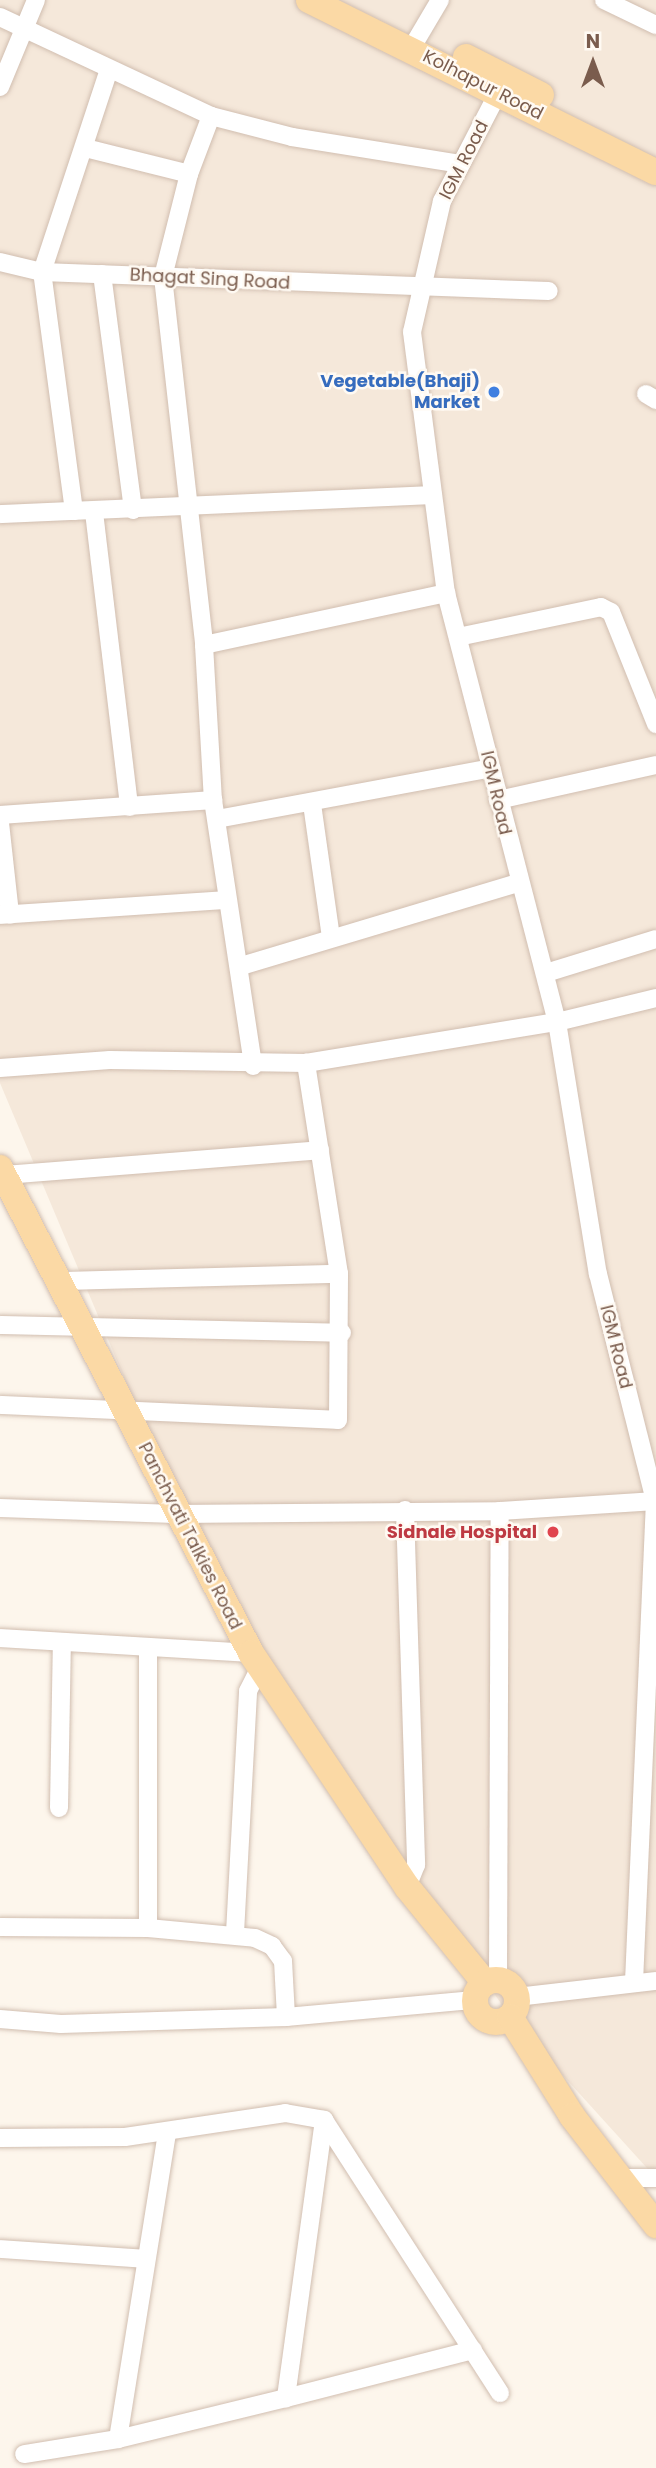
<!DOCTYPE html>
<style>
body{margin:0}
#map{position:relative;width:656px;height:2468px;overflow:hidden;background:#fdf6ec;font-family:Poppins,sans-serif}
div>[style]{position:absolute}
.residential>*{inset:0;background:#f5e8da}
.roads{filter:drop-shadow(0 0 2px #d1beb0) drop-shadow(0 0 2px #d1beb0)}
.street>*{height:18px;margin:-9px;padding:0 9px;transform-origin:9px;border-radius:9px;background:#fff}
.primary>*{height:26px;margin:-13px;padding:0 13px;transform-origin:13px;border-radius:13px;background:#fbd9a5}
.primary>.ring{margin:-13px;padding:0;box-sizing:content-box;background:none;border:26px solid #fbd9a5;border-radius:50%}
.dots>*{width:19px;height:19px;translate:-50% -50%;box-sizing:border-box;border:4px solid #fffaf3;border-radius:50%}
span{translate:-50% -50%;white-space:nowrap;text-align:center;line-height:1.15;-webkit-text-stroke:5px #fffaf3;paint-order:stroke}
.street-label{font-size:18px;color:#7a5c4d}
.shop-label{font-size:18px;color:#366cbe;font-weight:700}
.right{translate:-100% -50%;text-align:right}
.health-label{font-size:18px;color:#be3a42;font-weight:700}
.north{position:absolute;left:558px;top:28px;width:70px;height:70px;-webkit-text-stroke:5px #fffaf3;paint-order:stroke;rotate:0deg;font-size:19px;font-weight:700;line-height:28px;text-align:center;color:#7a5c4d}
.north::after{content:'';display:block;margin:auto;width:24px;height:32px;background:#7a5c4d;clip-path:polygon(50% 0,100% 100%,50% 72%,0 100%)}
</style>
<div id="map">
<div class="residential">
<div style="clip-path:polygon(0 0,656px 0,656px 2178px,510px 2017px,198px 1553px,0 1083px)"></div>
</div>
<div class="roads">
<div class="street">
<div style="left:604px;top:0;width:58px;rotate:25.7deg"></div>
<div style="left:0;top:17px;width:233px;rotate:25.1deg"></div>
<div style="left:211px;top:116px;width:84px;rotate:14.5deg"></div>
<div style="left:292px;top:137px;width:170px;rotate:9.1deg"></div>
<div style="left:411px;top:49px;width:57px;rotate:-59.4deg"></div>
<div style="left:0;top:87px;width:94px;rotate:-67.5deg"></div>
<div style="left:498px;top:93px;width:122px;rotate:117.4deg"></div>
<div style="left:442px;top:201px;width:134px;rotate:102.9deg"></div>
<div style="left:412px;top:332px;width:263px;rotate:82.6deg"></div>
<div style="left:446px;top:593px;width:443px;rotate:75.5deg"></div>
<div style="left:557px;top:1022px;width:255px;rotate:80.8deg"></div>
<div style="left:598px;top:1274px;width:234px;rotate:75.9deg"></div>
<div style="left:655px;top:1501px;width:481px;rotate:92.5deg"></div>
<div style="left:211px;top:116px;width:62px;rotate:110.8deg"></div>
<div style="left:189px;top:174px;width:106px;rotate:104.2deg"></div>
<div style="left:163px;top:277px;width:370px;rotate:83.6deg"></div>
<div style="left:204px;top:645px;width:155px;rotate:86.7deg"></div>
<div style="left:213px;top:800px;width:269px;rotate:81.4deg"></div>
<div style="left:85px;top:148px;width:107px;rotate:14deg"></div>
<div style="left:0;top:262px;width:43px;rotate:13.4deg"></div>
<div style="left:42px;top:272px;width:507px;rotate:2.15deg"></div>
<div style="left:102px;top:274px;width:238px;rotate:82.5deg"></div>
<div style="left:646px;top:394px;width:12px;rotate:31deg"></div>
<div style="left:74px;top:511px;width:241px;rotate:-97.6deg"></div>
<div style="left:42px;top:272px;width:210px;rotate:-71.7deg"></div>
<div style="left:94px;top:512px;width:297px;rotate:83.2deg"></div>
<div style="left:0;top:514px;width:430px;rotate:-2.5deg"></div>
<div style="left:458px;top:637px;width:146px;rotate:-11.8deg"></div>
<div style="left:601px;top:607px;width:11px;rotate:27deg"></div>
<div style="left:611px;top:612px;width:121px;rotate:68.1deg"></div>
<div style="left:204px;top:645px;width:248px;rotate:-12.1deg"></div>
<div style="left:498px;top:800px;width:162px;rotate:-12.5deg"></div>
<div style="left:312px;top:804px;width:134px;rotate:81.9deg"></div>
<div style="left:0;top:815px;width:214px;rotate:-4deg"></div>
<div style="left:217px;top:819px;width:279px;rotate:-10.5deg"></div>
<div style="left:0;top:823px;width:92px;rotate:83.7deg"></div>
<div style="left:0;top:915px;width:227px;rotate:-3.8deg"></div>
<div style="left:241px;top:966px;width:289px;rotate:-16.7deg"></div>
<div style="left:546px;top:973px;width:115px;rotate:-17.2deg"></div>
<div style="left:0;top:1068px;width:110px;rotate:-4.2deg"></div>
<div style="left:110px;top:1060px;width:196px;rotate:0.9deg"></div>
<div style="left:306px;top:1063px;width:254px;rotate:-9.3deg"></div>
<div style="left:557px;top:1022px;width:102px;rotate:-13.6deg"></div>
<div style="left:4px;top:1175px;width:317px;rotate:-4.5deg"></div>
<div style="left:63px;top:1281px;width:276px;rotate:-1.5deg"></div>
<div style="left:0;top:1325px;width:342px;rotate:1.3deg"></div>
<div style="left:0;top:1405px;width:338px;rotate:2.5deg"></div>
<div style="left:338px;top:1420px;width:146px;rotate:-89.6deg"></div>
<div style="left:339px;top:1274px;width:214px;rotate:-98.9deg"></div>
<div style="left:0;top:1508px;width:175px;rotate:2deg"></div>
<div style="left:175px;top:1514px;width:325px;rotate:-0.5deg"></div>
<div style="left:500px;top:1511px;width:156px;rotate:-3.7deg"></div>
<div style="left:405px;top:1510px;width:355px;rotate:88.2deg"></div>
<div style="left:416px;top:1865px;width:24px;rotate:112deg"></div>
<div style="left:0;top:1638px;width:251px;rotate:3.4deg"></div>
<div style="left:59px;top:1808px;width:165px;rotate:-89deg"></div>
<div style="left:0;top:1927px;width:148px;rotate:0.4deg"></div>
<div style="left:148px;top:1928px;width:107px;rotate:5.3deg"></div>
<div style="left:255px;top:1938px;width:19px;rotate:25deg"></div>
<div style="left:272px;top:1946px;width:19px;rotate:54deg"></div>
<div style="left:283px;top:1961px;width:56px;rotate:86.9deg"></div>
<div style="left:148px;top:1928px;width:277px;rotate:-90deg"></div>
<div style="left:235px;top:1933px;width:242px;rotate:-86.9deg"></div>
<div style="left:248px;top:1691px;width:27px;rotate:-63deg"></div>
<div style="left:498px;top:1980px;width:469px;rotate:-89.8deg"></div>
<div style="left:517px;top:1997px;width:140px;rotate:-6.6deg"></div>
<div style="left:0;top:2019px;width:61px;rotate:4.7deg"></div>
<div style="left:61px;top:2024px;width:225px;rotate:-1.8deg"></div>
<div style="left:286px;top:2017px;width:189px;rotate:-5.2deg"></div>
<div style="left:324px;top:2120px;width:325px;rotate:57.2deg"></div>
<div style="left:0;top:2138px;width:125px;rotate:-0.5deg"></div>
<div style="left:125px;top:2137px;width:162px;rotate:-8.5deg"></div>
<div style="left:285px;top:2113px;width:40px;rotate:10deg"></div>
<div style="left:324px;top:2120px;width:281px;rotate:97.8deg"></div>
<div style="left:286px;top:2398px;width:173px;rotate:166.3deg"></div>
<div style="left:118px;top:2439px;width:95px;rotate:170.9deg"></div>
<div style="left:621px;top:2178px;width:35px"></div>
<div style="left:0;top:2249px;width:146px;rotate:3.9deg"></div>
<div style="left:286px;top:2398px;width:193px;rotate:-14.4deg"></div>
<div style="left:118px;top:2439px;width:310px;rotate:-80.9deg"></div>
</div>
<div class="primary">
<div style="left:309px;top:0;width:387px;rotate:26.4deg"></div>
<div style="left:466px;top:57px;width:84px;rotate:26.9deg"></div>
<div style="left:0;top:1168px;width:546px;rotate:62.64deg"></div>
<div style="left:251px;top:1653px;width:281px;rotate:56.3deg"></div>
<div style="left:407px;top:1887px;width:124px;rotate:50.9deg"></div>
<div class="ring" style="left:475px;top:1980px;width:16px;height:16px"></div>
<div style="left:510px;top:2017px;width:117px;rotate:57.9deg"></div>
<div style="left:572px;top:2116px;width:138px;rotate:52.4deg"></div>
</div>
</div>
<div class="dots">
<div style="left:494px;top:392px;background:#3f7fe0"></div>
<div style="left:553px;top:1532px;background:#e0444e"></div>
</div>
<div class="street-label">
<span style="left:483px;top:85px;rotate:27deg">Kolhapur Road</span>
<span style="left:464px;top:160px;rotate:-63deg">IGM Road</span>
<span style="left:210px;top:279px;rotate:3deg">Bhagat Sing Road</span>
<span style="left:496px;top:793px;rotate:77deg">IGM Road</span>
<span style="left:616px;top:1347px;rotate:76deg">IGM Road</span>
<span style="left:190px;top:1536px;rotate:63deg">Panchvati Talkies Road</span>
</div>
<div class="shop-label">
<span class="right" style="left:480px;top:392px">Vegetable(Bhaji)<br>Market</span>
</div>
<div class="health-label">
<span class="right" style="left:537px;top:1532px">Sidnale Hospital</span>
</div>
<div class="north">N</div>
</div>
